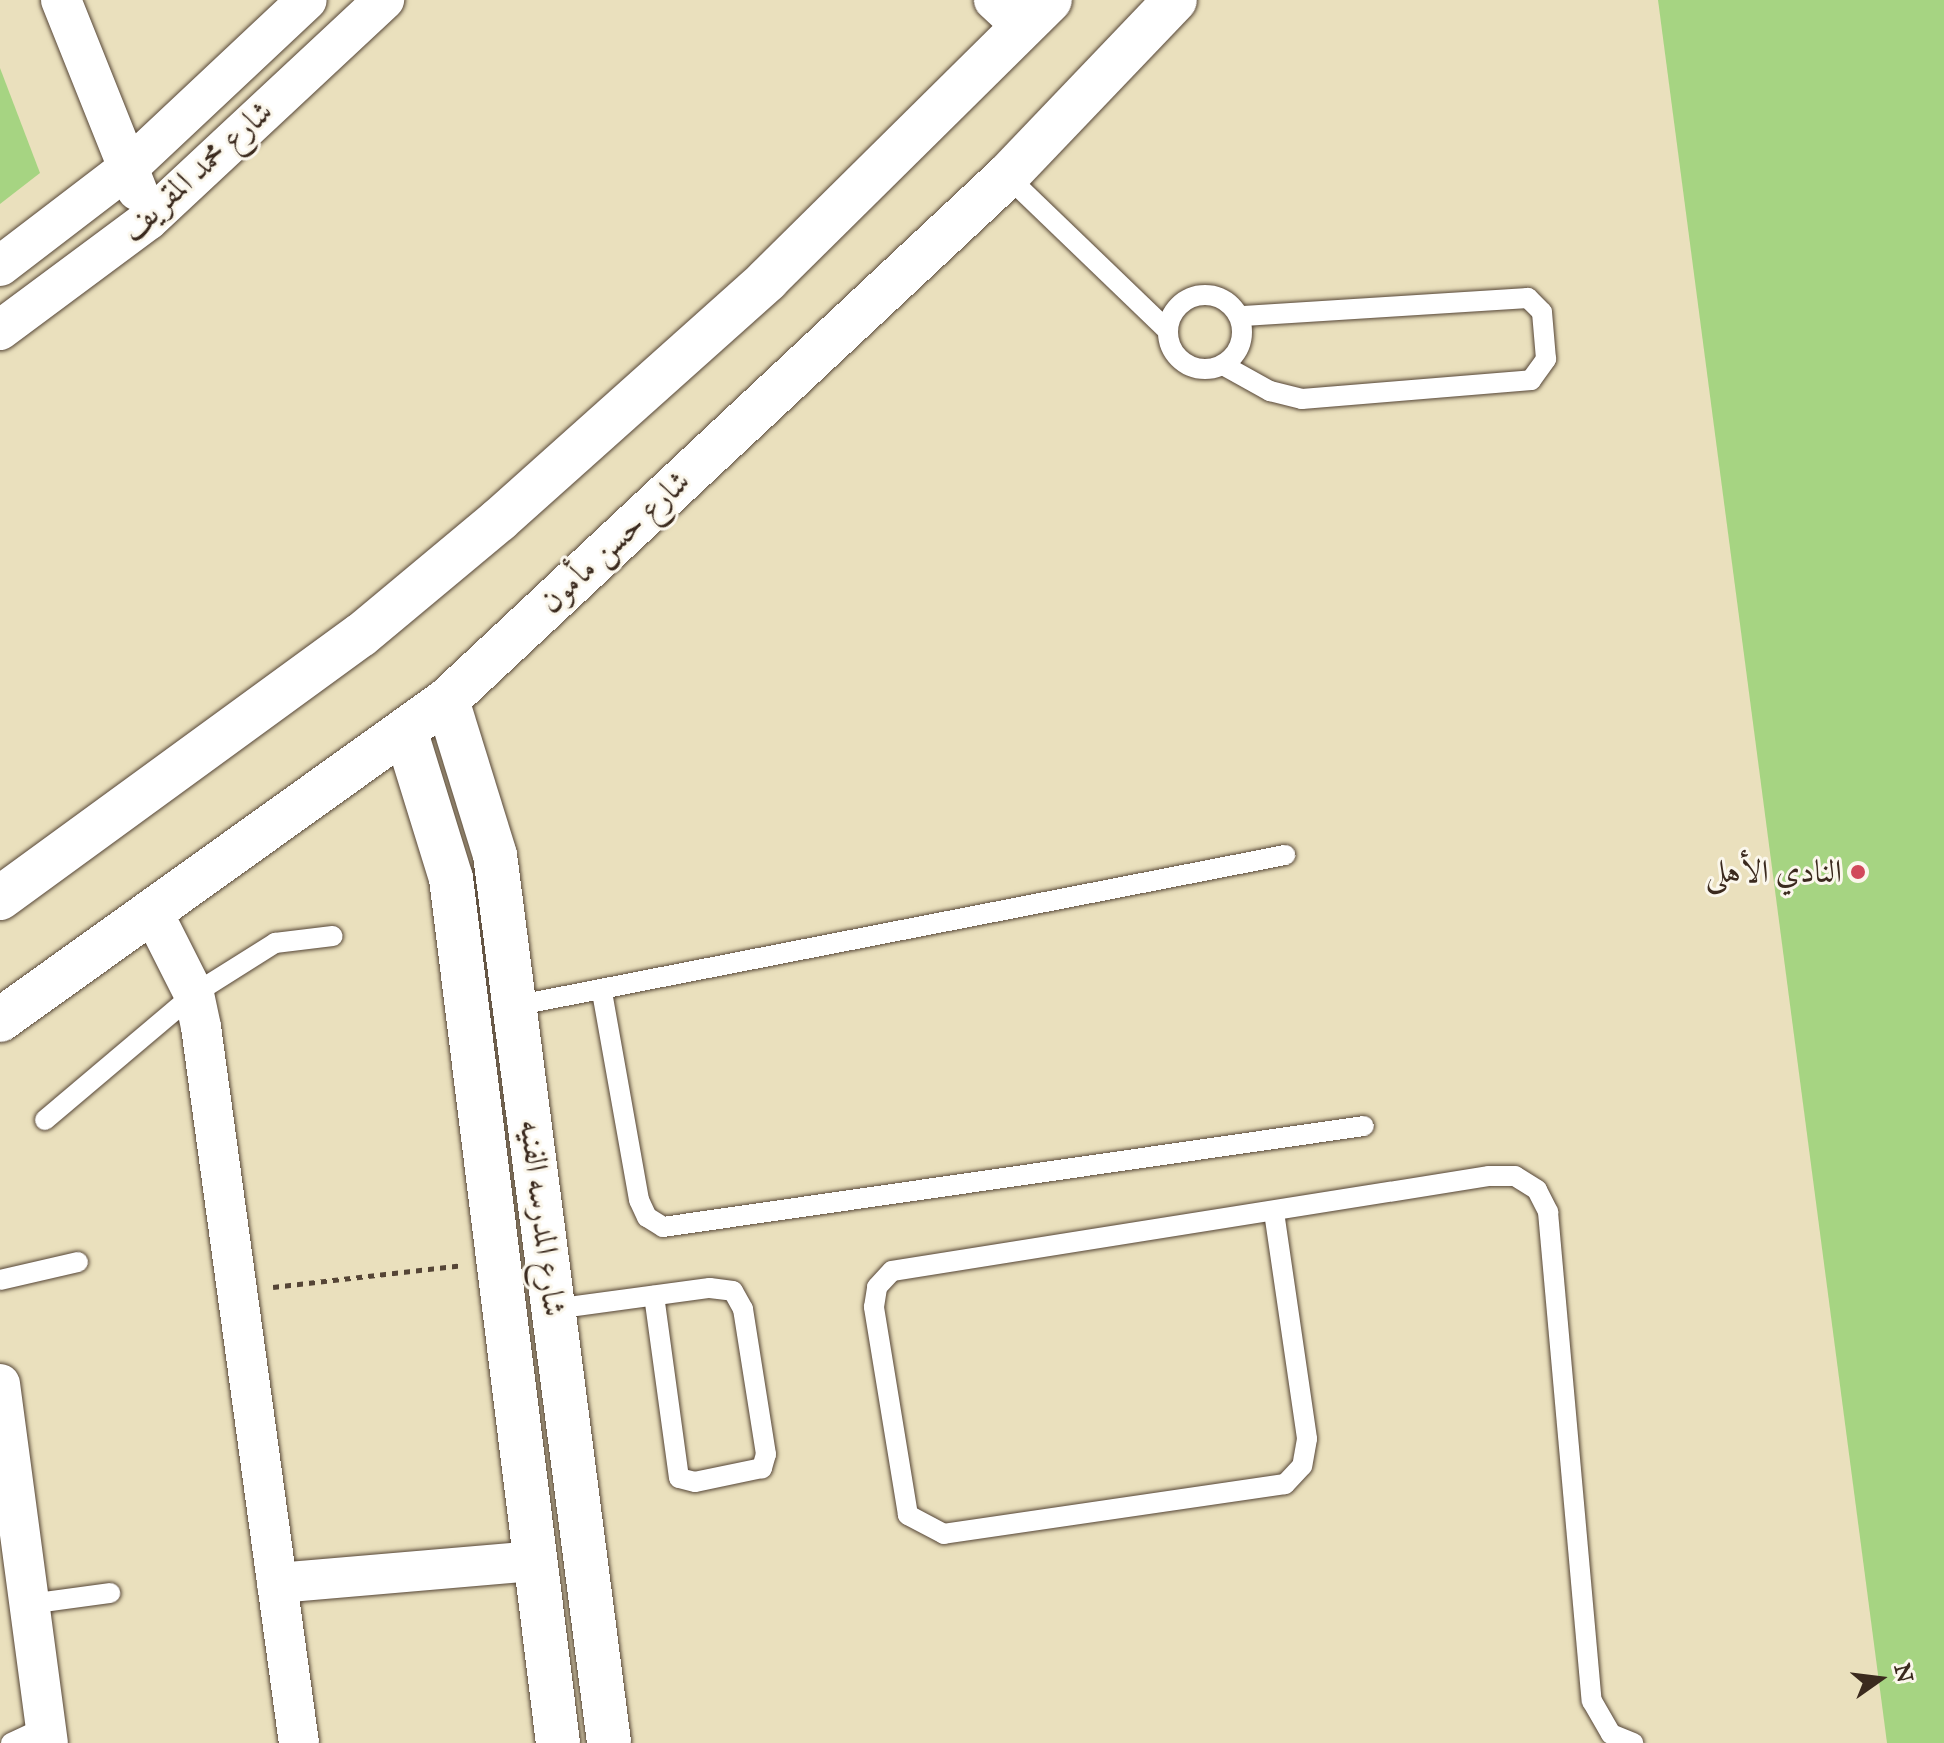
<!DOCTYPE html>
<meta charset="utf-8">
<style>
body{margin:0}
#map{position:relative;width:1944px;height:1743px;overflow:hidden;background:#eae0bd;font-family:"IM FELL Great Primer",Amiri,serif}
div>[style]{position:absolute}
.green>*{inset:0;background:#a6d482}
.path>*{height:5px;margin-top:-2.5px;transform-origin:0;background:repeating-linear-gradient(90deg,#554536 0 6px,transparent 0 12px)}
.roads{filter:drop-shadow(0 0 2px #554536) drop-shadow(0 0 2px #554536)}
.service>*{height:20px;margin:-10px;padding:0 10px;transform-origin:10px;border-radius:10px;background:#fff}
.service>.ring{margin:-10px;padding:0;box-sizing:content-box;background:none;border:20px solid #fff;border-radius:50%}
.minor>*{height:40px;margin:-20px;padding:0 20px;transform-origin:20px;border-radius:20px;background:#fff}
.secondary>*{height:44px;margin:-22px;padding:0 22px;transform-origin:22px;border-radius:22px;background:#fff}
.primary>*{height:44px;margin:-22px;padding:0 22px;transform-origin:22px;border-radius:22px;background:#fff}
.dots>*{width:22px;height:22px;translate:-50% -50%;box-sizing:border-box;border:4px solid #fbf7ec;border-radius:50%}
span{translate:-50% -50%;white-space:nowrap;text-align:center;line-height:1.15;-webkit-text-stroke:6px #fbf7ec;paint-order:stroke}
.street-label{font-size:32px;color:#3b2a1e}
.poi-label{font-size:32px;color:#3b2a1e}
.right{translate:-100% -50%;text-align:right}
.north{position:absolute;left:1840px;top:1639px;width:80px;height:80px;-webkit-text-stroke:6px #fbf7ec;paint-order:stroke;rotate:76deg;font-size:22px;font-weight:700;line-height:32px;text-align:center;color:#3b2a1e}
.north::after{content:'';display:block;margin:auto;width:28px;height:36px;background:#3b2a1e;clip-path:polygon(50% 0,100% 100%,50% 72%,0 100%)}
</style>
<div id="map">
<div class="green">
<div style="clip-path:polygon(1658px 0,1944px 0,1944px 1743px,1887px 1743px)"></div>
<div style="clip-path:polygon(0 68px,40px 173px,0 204px)"></div>
</div>
<div class="path">
<div style="left:273px;top:1287px;width:190px;rotate:-6.6deg"></div>
</div>
<div class="roads">
<div class="service">
<div style="left:1007px;top:176px;width:223px;rotate:43.9deg"></div>
<div class="ring" style="left:1168px;top:295px;width:54px;height:54px"></div>
<div style="left:1223px;top:365px;width:54px;rotate:29deg"></div>
<div style="left:1270px;top:391px;width:33px;rotate:14deg"></div>
<div style="left:1302px;top:399px;width:230px;rotate:-4.7deg"></div>
<div style="left:1531px;top:380px;width:26px;rotate:-54deg"></div>
<div style="left:1546px;top:359px;width:47px;rotate:-94.9deg"></div>
<div style="left:1542px;top:312px;width:20px;rotate:-135deg"></div>
<div style="left:1528px;top:298px;width:289px;rotate:176.4deg"></div>
<div style="left:602px;top:992px;width:211px;rotate:79.9deg"></div>
<div style="left:639px;top:1200px;width:19px;rotate:65deg"></div>
<div style="left:647px;top:1217px;width:19px;rotate:32deg"></div>
<div style="left:663px;top:1227px;width:708px;rotate:-8.2deg"></div>
<div style="left:514px;top:1006px;width:786px;rotate:-11.08deg"></div>
<div style="left:45px;top:1120px;width:195px;rotate:-40.2deg"></div>
<div style="left:194px;top:994px;width:96px;rotate:-32.2deg"></div>
<div style="left:275px;top:943px;width:58px;rotate:-6.9deg"></div>
<div style="left:1274px;top:1212px;width:229px;rotate:81.7deg"></div>
<div style="left:1307px;top:1439px;width:27px;rotate:100deg"></div>
<div style="left:1302px;top:1466px;width:25px;rotate:133deg"></div>
<div style="left:1285px;top:1484px;width:345px;rotate:171.7deg"></div>
<div style="left:944px;top:1534px;width:41px;rotate:-152.2deg"></div>
<div style="left:908px;top:1515px;width:211px;rotate:-99.3deg"></div>
<div style="left:874px;top:1307px;width:20px;rotate:-81deg"></div>
<div style="left:877px;top:1287px;width:22px;rotate:-47deg"></div>
<div style="left:892px;top:1271px;width:605px;rotate:-9.04deg"></div>
<div style="left:1489px;top:1176px;width:26px"></div>
<div style="left:1515px;top:1176px;width:26px;rotate:32deg"></div>
<div style="left:1537px;top:1190px;width:25px;rotate:63deg"></div>
<div style="left:1548px;top:1212px;width:491px;rotate:84.9deg"></div>
<div style="left:1592px;top:1701px;width:38px;rotate:60deg"></div>
<div style="left:1611px;top:1734px;width:24px;rotate:22deg"></div>
<div style="left:0;top:1280px;width:80px;rotate:-13deg"></div>
<div style="left:554px;top:1309px;width:157px;rotate:-7.7deg"></div>
<div style="left:710px;top:1288px;width:23px;rotate:7deg"></div>
<div style="left:733px;top:1291px;width:21px;rotate:61deg"></div>
<div style="left:743px;top:1309px;width:147px;rotate:81deg"></div>
<div style="left:766px;top:1454px;width:15px;rotate:106deg"></div>
<div style="left:762px;top:1468px;width:68px;rotate:168.2deg"></div>
<div style="left:695px;top:1482px;width:16px;rotate:-166deg"></div>
<div style="left:679px;top:1478px;width:184px;rotate:-97.8deg"></div>
<div style="left:29px;top:1604px;width:82px;rotate:-7.7deg"></div>
<div style="left:11px;top:1743px;width:38px;rotate:-25deg"></div>
</div>
<div class="minor">
<div style="left:61px;top:0;width:205px;rotate:68.2deg"></div>
<div style="left:994px;top:0;width:40px;rotate:43deg"></div>
<div style="left:0;top:266px;width:161px;rotate:-37.4deg"></div>
<div style="left:128px;top:168px;width:245px;rotate:-43.2deg"></div>
<div style="left:0;top:330px;width:184px;rotate:-36.6deg"></div>
<div style="left:148px;top:220px;width:323px;rotate:-43deg"></div>
<div style="left:153px;top:913px;width:91px;rotate:63.2deg"></div>
<div style="left:194px;top:994px;width:34px;rotate:78deg"></div>
<div style="left:201px;top:1027px;width:723px;rotate:82.21deg"></div>
<div style="left:0;top:1384px;width:362px;rotate:82.4deg"></div>
<div style="left:277px;top:1583px;width:257px;rotate:-4.9deg"></div>
</div>
<div class="secondary">
<div style="left:447px;top:700px;width:162px;rotate:72.8deg"></div>
<div style="left:495px;top:855px;width:895px;rotate:82.68deg"></div>
<div style="left:406px;top:733px;width:152px;rotate:72.8deg"></div>
<div style="left:451px;top:878px;width:872px;rotate:82.95deg"></div>
</div>
<div class="primary">
<div style="left:0;top:898px;width:447px;rotate:-36.1deg"></div>
<div style="left:361px;top:635px;width:180px;rotate:-39.8deg"></div>
<div style="left:499px;top:520px;width:360px;rotate:-41.8deg"></div>
<div style="left:767px;top:280px;width:398px;rotate:-44.7deg"></div>
<div style="left:0;top:1020px;width:550px;rotate:-35.6deg"></div>
<div style="left:447px;top:700px;width:767px;rotate:-43.1deg"></div>
<div style="left:1007px;top:176px;width:243px;rotate:-46.3deg"></div>
</div>
</div>
<div class="dots">
<div style="left:1858px;top:872px;background:#d1495b"></div>
</div>
<div class="street-label">
<span style="left:197px;top:171px;rotate:-42deg">شارع محمد المقريف</span>
<span style="left:615px;top:542px;rotate:-43deg">شارع حسن مأمون</span>
<span style="left:542px;top:1218px;rotate:83deg">شارع المدرسه الفنيه</span>
</div>
<div class="poi-label">
<span class="right" style="left:1842px;top:872px">النادي الأهلى</span>
</div>
<div class="north">N</div>
</div>
